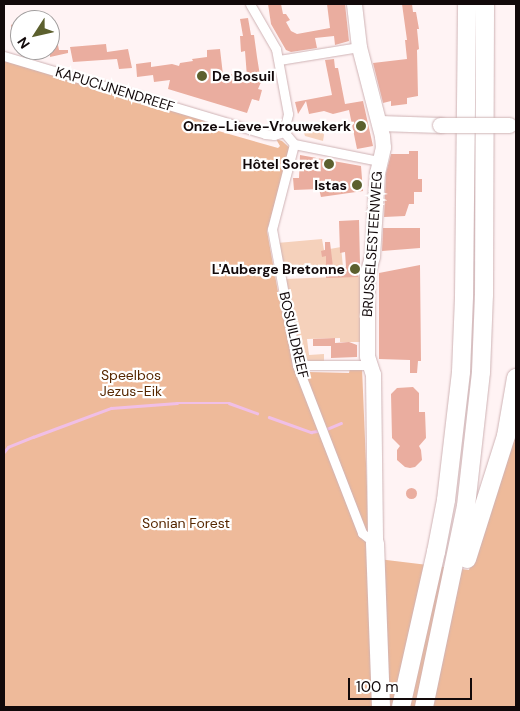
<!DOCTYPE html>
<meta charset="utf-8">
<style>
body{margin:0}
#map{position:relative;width:520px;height:711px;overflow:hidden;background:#fff3f4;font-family:"DM Sans",sans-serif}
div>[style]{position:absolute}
.green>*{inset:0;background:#f5d1bb}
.forest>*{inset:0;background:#eeba9a}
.stream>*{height:2.5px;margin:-1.25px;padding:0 1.25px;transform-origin:1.25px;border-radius:1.25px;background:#f0bfe6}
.building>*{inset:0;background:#eaad9f;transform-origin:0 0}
.round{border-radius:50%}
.roads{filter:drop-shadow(0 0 1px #cfb3b5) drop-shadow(0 0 1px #cfb3b5)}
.street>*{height:9px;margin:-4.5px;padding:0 4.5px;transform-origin:4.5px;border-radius:4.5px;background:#fff}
.primary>*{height:15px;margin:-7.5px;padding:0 7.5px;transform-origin:7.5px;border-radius:7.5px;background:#fff}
.highway>*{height:18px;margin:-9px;padding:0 9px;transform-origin:9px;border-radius:9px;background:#fff}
.bridges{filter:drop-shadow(0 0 1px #cfb3b5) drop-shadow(0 0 1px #cfb3b5)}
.primary-bridge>*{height:15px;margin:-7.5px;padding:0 7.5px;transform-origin:7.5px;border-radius:7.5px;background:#fff}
.dots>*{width:14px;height:14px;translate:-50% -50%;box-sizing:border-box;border:2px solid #fff;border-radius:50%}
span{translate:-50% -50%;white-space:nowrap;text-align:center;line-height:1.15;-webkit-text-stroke:4.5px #fff;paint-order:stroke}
.poi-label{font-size:14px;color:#12090a;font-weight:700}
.left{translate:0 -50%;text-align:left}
.right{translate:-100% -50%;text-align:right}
.street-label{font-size:14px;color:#12090a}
.park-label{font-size:14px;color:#562700}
.frame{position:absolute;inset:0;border:5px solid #12090a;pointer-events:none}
.north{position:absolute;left:10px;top:10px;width:50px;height:50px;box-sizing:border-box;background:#fff;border:1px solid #a09d9d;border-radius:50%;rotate:235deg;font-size:14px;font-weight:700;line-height:20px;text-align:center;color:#12090a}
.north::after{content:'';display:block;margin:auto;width:18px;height:22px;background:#5c602e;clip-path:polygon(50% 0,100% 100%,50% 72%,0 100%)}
.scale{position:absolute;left:348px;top:678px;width:124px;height:22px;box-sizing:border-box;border:2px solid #12090a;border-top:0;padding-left:6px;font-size:15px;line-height:18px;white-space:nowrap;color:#12090a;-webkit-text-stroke:4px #fff;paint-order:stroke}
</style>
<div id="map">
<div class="green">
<div style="clip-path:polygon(321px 125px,324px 135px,323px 141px,305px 136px,302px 126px)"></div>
<div style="clip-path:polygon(322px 239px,324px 250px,341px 247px,343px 267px,283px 270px,277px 243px)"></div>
<div style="clip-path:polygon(361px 276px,361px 342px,340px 342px,340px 338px,307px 339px,309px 355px,324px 354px,324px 361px,306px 361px,299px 356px,284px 279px)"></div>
</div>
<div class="forest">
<div style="clip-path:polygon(4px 60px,204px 119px,208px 128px,278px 148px,280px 146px,276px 139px,282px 141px,291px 149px,267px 231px,280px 303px,293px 361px,300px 380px,307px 379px,305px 374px,308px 369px,309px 372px,349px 373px,350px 368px,362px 368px,370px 558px,469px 570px,516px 419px,516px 707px,4px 707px)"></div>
</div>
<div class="stream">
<div style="left:269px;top:417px;width:45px;rotate:19.7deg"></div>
<div style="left:311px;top:432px;width:6px;rotate:-9deg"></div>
<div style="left:327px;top:429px;width:15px;rotate:-23deg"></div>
<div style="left:4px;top:452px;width:6px;rotate:-51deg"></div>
<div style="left:8px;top:447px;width:27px;rotate:-22deg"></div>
<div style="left:33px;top:437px;width:83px;rotate:-20.4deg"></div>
<div style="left:111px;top:408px;width:66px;rotate:-4.3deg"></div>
<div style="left:177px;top:403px;width:52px"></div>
<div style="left:229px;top:403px;width:30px;rotate:20deg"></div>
</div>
<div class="building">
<div style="clip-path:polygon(268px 4px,281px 4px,283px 14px,286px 14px,290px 20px,286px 22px,291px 31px,297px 34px,330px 28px,327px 4px,345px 4px,349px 41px,335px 45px,334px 36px,315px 38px,317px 48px,291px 52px,286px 50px,271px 24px)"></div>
<div style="clip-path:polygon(402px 4px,412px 4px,413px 12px,416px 12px,419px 29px,417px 29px,419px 49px,417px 50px,418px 96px,407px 98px,407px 104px,391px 106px,391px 101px,383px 103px,373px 63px,407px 59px,405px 40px,407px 40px)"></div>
<div style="clip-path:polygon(248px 18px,251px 35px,254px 35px,257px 57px,261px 82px,258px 89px,262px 90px,259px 101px,252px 99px,247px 113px,168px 89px,170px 80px,154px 82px,153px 75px,137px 77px,136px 64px,151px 62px,151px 67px,172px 64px,179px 66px,180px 63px,193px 61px,192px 59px,207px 57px,207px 50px,220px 49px,223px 75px,231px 74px,239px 78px,247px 77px,245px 51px,241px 52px,240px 36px,243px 36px,240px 19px)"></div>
<div style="left:19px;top:24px;width:12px;height:8px;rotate:85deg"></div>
<div style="clip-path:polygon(57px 40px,59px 50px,68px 50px,68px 53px,50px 57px,50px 42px)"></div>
<div style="clip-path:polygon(106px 44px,107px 52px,128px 49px,132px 68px,119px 69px,117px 59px,73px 62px,70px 47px)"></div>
<div style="clip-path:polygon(334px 59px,335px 68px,338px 68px,345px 104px,363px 101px,373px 146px,357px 149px,349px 110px,333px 114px,324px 111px,309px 114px,306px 101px,298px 114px,295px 102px,332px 95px,325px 60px)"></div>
<div style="clip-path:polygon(409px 151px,418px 151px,418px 179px,422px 179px,422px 192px,414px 192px,414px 204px,409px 204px,405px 216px,384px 217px,386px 173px,391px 154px,409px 154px)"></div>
<div style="clip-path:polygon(300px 155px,361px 166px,363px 191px,321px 197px,319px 189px,294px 190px,293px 178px,299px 178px)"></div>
<div style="clip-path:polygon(359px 220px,360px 263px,358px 277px,326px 278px,326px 256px,322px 257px,321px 251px,325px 250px,325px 242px,330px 242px,333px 267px,346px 267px,345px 252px,340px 253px,339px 221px)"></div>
<div style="clip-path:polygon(383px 228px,420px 228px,420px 248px,382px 251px)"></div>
<div style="clip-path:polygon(420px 265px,421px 361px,418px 361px,417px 373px,410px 373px,410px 360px,379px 359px,379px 273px)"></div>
<div style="clip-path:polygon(335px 338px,335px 343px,349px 342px,357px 345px,357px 357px,331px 358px,331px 346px,313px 346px,313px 339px)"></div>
<div style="clip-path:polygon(413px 387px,419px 393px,419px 412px,425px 412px,426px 438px,419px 446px,421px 450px,422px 460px,415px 467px,410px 468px,405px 467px,397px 460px,397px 450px,400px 446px,392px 438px,391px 394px,397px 388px)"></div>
<div class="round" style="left:405.5px;top:487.5px;width:11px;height:11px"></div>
</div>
<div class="roads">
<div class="street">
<div style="left:250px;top:4px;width:52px;rotate:60deg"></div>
<div style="left:276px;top:49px;width:66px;rotate:79.5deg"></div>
<div style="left:288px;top:114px;width:18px;rotate:103deg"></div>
<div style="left:4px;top:56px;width:272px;rotate:16.6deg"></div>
<div style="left:265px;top:134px;width:9px;rotate:6deg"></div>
<div style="left:274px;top:135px;width:10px;rotate:-17deg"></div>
<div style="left:279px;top:60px;width:81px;rotate:-9.2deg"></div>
<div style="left:284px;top:132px;width:16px;rotate:50deg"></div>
<div style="left:294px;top:144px;width:87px;rotate:11.3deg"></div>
<div style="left:294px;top:144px;width:88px;rotate:104.5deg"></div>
<div style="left:272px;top:229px;width:138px;rotate:79.6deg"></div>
<div style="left:297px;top:365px;width:180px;rotate:68.8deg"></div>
<div style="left:362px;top:533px;width:16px;rotate:38deg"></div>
<div style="left:297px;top:365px;width:73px"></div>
</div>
<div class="primary">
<div style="left:354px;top:4px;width:43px;rotate:83.4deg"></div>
<div style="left:359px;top:47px;width:92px;rotate:75.5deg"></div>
<div style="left:382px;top:136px;width:11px;rotate:85deg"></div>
<div style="left:383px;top:147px;width:26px;rotate:103deg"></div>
<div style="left:377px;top:172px;width:84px;rotate:93.4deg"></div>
<div style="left:372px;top:256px;width:20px;rotate:105deg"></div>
<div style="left:367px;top:275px;width:81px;rotate:90deg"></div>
<div style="left:367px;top:356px;width:19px;rotate:72deg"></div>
<div style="left:373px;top:374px;width:169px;rotate:89.3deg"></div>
<div style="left:379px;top:123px;width:61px;rotate:1.9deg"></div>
</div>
<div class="highway">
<div style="left:375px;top:543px;width:164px;rotate:87.9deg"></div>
<div style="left:467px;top:559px;width:129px;rotate:-72.4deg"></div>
<div style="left:506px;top:436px;width:59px;rotate:-80.2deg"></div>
<div style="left:401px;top:707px;width:159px;rotate:-77.3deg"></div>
<div style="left:436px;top:552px;width:53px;rotate:-79.1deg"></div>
<div style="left:446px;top:500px;width:129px;rotate:-83.3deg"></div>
<div style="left:461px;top:372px;width:76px;rotate:-87.7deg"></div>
<div style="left:464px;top:296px;width:292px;rotate:-89.4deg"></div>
<div style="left:424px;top:707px;width:205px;rotate:-78.2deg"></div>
<div style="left:466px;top:506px;width:135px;rotate:-83.6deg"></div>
<div style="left:481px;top:372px;width:77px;rotate:-87.8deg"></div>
<div style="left:484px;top:295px;width:291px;rotate:-89.8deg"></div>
</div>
</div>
<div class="bridges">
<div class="primary-bridge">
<div style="left:440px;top:125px;width:69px"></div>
</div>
</div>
<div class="dots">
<div style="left:202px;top:76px;background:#5c602e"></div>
<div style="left:361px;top:126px;background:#5c602e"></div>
<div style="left:329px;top:164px;background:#5c602e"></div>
<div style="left:357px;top:185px;background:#5c602e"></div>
<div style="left:355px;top:269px;background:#5c602e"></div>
</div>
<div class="poi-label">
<span class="left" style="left:212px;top:76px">De Bosuil</span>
<span class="right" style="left:351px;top:126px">Onze-Lieve-Vrouwekerk</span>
<span class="right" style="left:319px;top:164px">Hôtel Soret</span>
<span class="right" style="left:347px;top:185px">Istas</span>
<span class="right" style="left:345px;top:269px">L'Auberge Bretonne</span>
</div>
<div class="street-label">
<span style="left:115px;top:89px;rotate:17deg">KAPUCIJNENDREEF</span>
<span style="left:372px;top:244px;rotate:-86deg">BRUSSELSESTEENWEG</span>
<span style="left:294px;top:335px;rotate:77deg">BOSUILDREEF</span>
</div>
<div class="park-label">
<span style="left:131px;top:383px">Speelbos<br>Jezus-Eik</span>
<span style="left:186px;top:523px">Sonian Forest</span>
</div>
<div class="frame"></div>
<div class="north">N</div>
<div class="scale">100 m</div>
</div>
